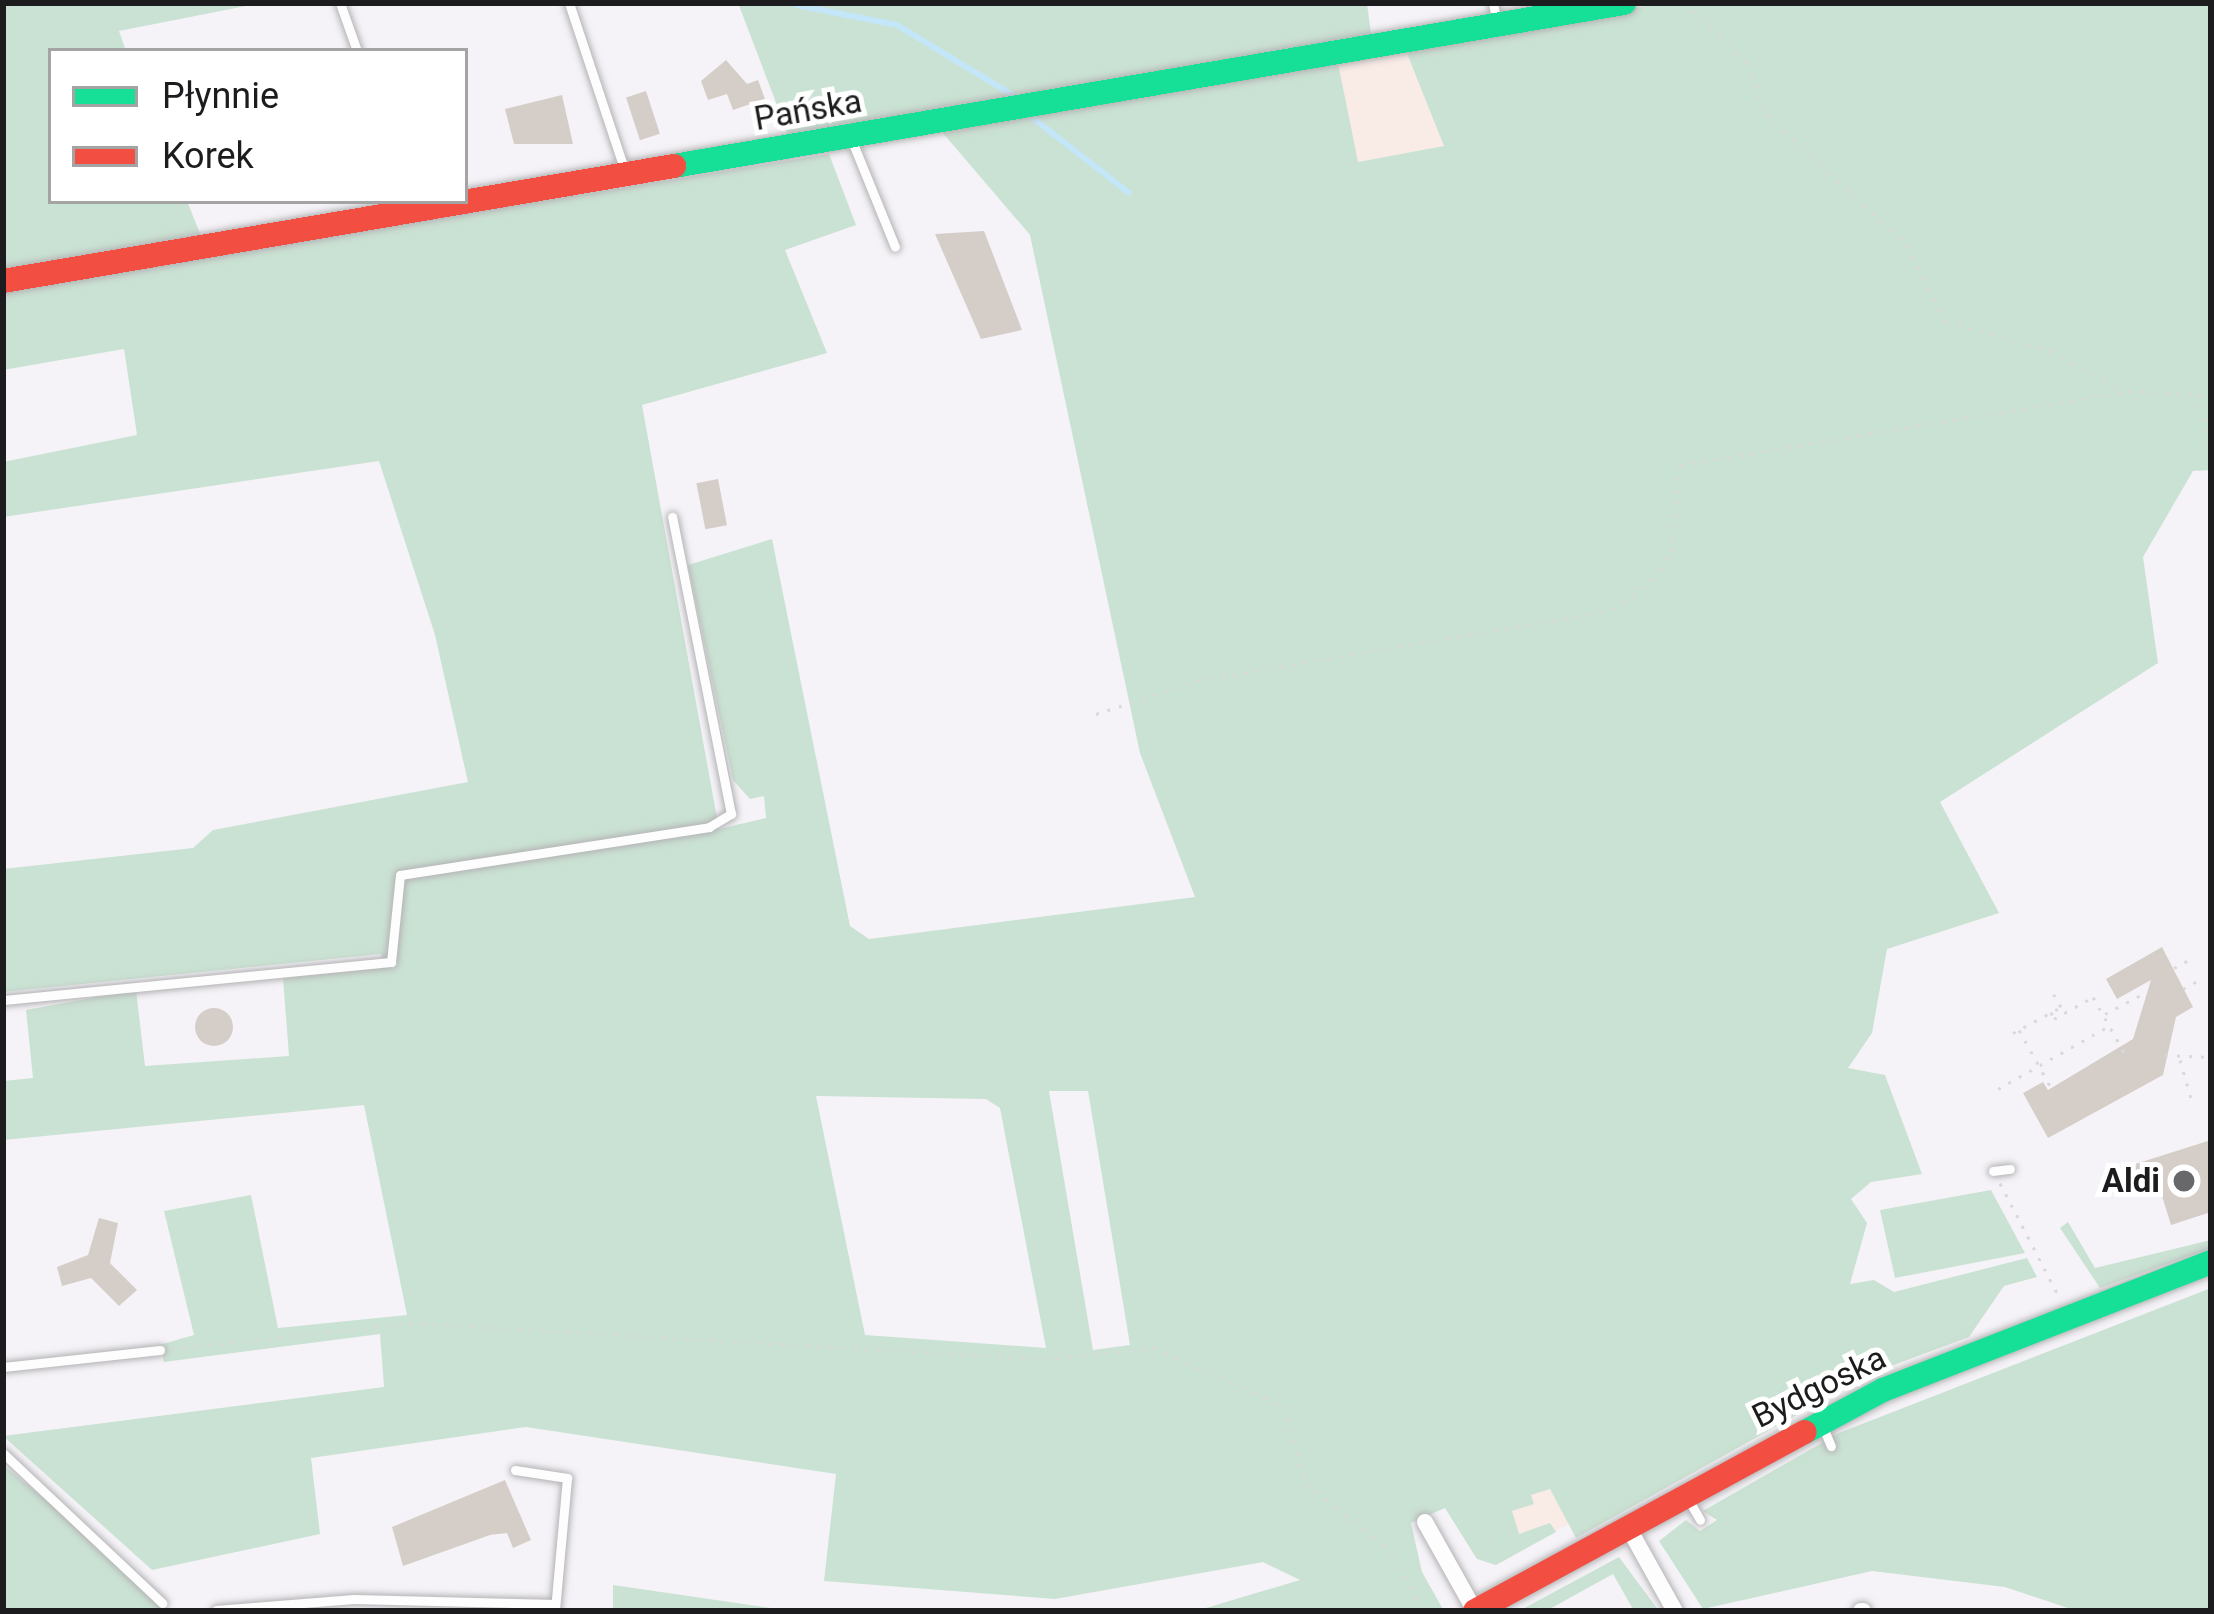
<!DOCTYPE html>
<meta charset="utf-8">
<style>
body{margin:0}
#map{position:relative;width:2214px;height:1614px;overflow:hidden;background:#f5f3f7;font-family:Roboto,sans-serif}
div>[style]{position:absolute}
.industrial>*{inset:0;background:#f9ebe6}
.green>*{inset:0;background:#cae2d3}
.stream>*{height:6px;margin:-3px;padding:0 3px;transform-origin:3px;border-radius:3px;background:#c3e6f9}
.building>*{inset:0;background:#d5cec8;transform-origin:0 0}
.round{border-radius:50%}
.path>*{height:3px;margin-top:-1.5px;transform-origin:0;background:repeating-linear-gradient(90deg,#d9d9d9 0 3px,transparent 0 12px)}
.roads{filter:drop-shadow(0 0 3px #b4b3b5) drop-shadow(0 0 3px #b4b3b5)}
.lane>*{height:9px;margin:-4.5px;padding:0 4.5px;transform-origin:4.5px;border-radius:4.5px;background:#fefdfe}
.street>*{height:16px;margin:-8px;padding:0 8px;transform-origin:8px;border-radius:8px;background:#fefdfe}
.fast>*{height:24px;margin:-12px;padding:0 12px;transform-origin:12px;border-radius:12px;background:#16e098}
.jam>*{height:24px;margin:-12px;padding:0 12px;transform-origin:12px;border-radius:12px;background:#f24e42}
.dots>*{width:33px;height:33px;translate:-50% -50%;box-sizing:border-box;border:6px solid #fff;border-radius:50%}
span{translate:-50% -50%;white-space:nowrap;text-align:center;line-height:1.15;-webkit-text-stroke:10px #fff;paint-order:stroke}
.street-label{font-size:33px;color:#1c1b1d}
.poi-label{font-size:33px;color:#1c1b1d;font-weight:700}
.right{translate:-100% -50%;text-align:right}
.frame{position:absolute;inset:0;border:6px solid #1c1b1d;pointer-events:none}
.legend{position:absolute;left:48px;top:48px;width:420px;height:156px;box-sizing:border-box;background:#fff;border:3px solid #a4a4a5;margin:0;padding:15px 21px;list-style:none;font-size:36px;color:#1c1b1d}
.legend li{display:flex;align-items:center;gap:24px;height:60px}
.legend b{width:60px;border:3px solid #a4a4a5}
</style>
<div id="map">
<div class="industrial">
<div style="clip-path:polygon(1406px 51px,1445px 147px,1357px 162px,1338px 63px)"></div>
<div style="clip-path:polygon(1556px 1484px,1576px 1520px,1496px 1565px,1476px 1558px,1451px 1517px)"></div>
</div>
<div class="green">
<div style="clip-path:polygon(3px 3px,261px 3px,119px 31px,126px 51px,51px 51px,51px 201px,187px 201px,203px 241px,3px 272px)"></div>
<div style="clip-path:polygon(738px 3px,1367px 3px,1371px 34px,788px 134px)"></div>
<div style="clip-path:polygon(evenodd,1660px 3px,2211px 3px,2211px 470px,2193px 471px,2143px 557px,2158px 663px,1940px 802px,1999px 913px,1887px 949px,1872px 1033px,1848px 1068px,1885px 1075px,1922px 1174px,1871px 1182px,1851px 1199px,1867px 1223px,1850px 1284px,1874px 1280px,1894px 1292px,2027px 1258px,2037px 1277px,2004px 1286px,1969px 1337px,1872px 1373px,1576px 1538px,1550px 1489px,1531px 1495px,1534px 1504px,1512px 1511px,1519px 1534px,1550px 1523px,1556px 1532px,1496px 1565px,1477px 1559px,1445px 1508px,1411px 1523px,1422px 1572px,1444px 1611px,1196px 1611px,1300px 1580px,1263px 1562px,1055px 1599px,824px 1581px,836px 1474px,526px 1427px,311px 1458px,320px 1534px,152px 1570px,3px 1436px,384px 1387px,380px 1334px,164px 1362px,159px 1345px,194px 1335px,164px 1211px,251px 1195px,278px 1328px,407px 1315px,364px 1105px,3px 1140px,3px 1081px,33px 1078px,26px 1010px,136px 990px,145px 1066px,289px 1056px,283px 978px,383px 968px,381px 954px,3px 992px,3px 869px,193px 848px,213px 830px,468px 782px,435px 635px,379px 461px,3px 517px,3px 462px,137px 435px,124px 349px,3px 370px,3px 290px,829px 154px,856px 225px,785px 250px,827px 353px,642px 405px,719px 829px,766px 818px,764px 796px,750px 799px,733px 780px,688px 565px,772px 539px,850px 926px,869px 939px,1195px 897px,1140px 753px,1030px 235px,942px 132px,1338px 63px,1358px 162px,1444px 146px,1406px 51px,1660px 3px,1049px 1091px,1088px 1091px,1130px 1345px,1093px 1350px,1049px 1091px,1660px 3px,816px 1096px,986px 1099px,1000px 1108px,1046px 1348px,865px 1335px,816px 1096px)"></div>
<div style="clip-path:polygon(1991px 1190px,2025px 1253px,1895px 1278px,1880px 1210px)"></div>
<div style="clip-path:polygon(2068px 1222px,2095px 1268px,2211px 1240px,2211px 1248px,2100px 1288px,2060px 1228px)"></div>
<div style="clip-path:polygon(2211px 1288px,2211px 1611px,2077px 1611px,2005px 1587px,1872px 1571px,1703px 1609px,1659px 1541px,1686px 1520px,1700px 1531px,1717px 1520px,1703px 1511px,1839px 1433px)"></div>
<div style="clip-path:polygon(3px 1465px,120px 1560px,157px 1605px,174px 1611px,3px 1611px)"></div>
<div style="clip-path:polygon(1619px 1557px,1659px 1611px,1634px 1611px,1613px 1574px,1546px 1611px,1519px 1611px)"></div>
<div style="clip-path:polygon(613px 1585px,792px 1611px,613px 1611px)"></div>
</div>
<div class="stream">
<div style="left:796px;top:5px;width:103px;rotate:11.2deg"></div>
<div style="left:897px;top:25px;width:143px;rotate:31.2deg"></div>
<div style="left:1034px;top:119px;width:120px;rotate:37.9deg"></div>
</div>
<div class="building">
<div style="clip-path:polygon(726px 60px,747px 84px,758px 80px,765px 99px,733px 110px,727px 94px,708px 100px,701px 81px)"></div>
<div style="left:646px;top:91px;width:45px;height:21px;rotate:72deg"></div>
<div style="clip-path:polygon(562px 95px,573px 144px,514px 144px,505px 109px)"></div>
<div style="clip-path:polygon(984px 231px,1022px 330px,981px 339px,935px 234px)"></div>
<div style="left:718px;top:479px;width:47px;height:22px;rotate:79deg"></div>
<div style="clip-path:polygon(2162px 947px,2193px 1007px,2176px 1017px,2163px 1075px,2048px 1138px,2023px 1093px,2043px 1082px,2048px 1090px,2133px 1039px,2151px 980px,2117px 999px,2106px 979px)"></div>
<div class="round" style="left:195px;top:1008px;width:38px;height:38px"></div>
<div style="clip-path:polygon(2211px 1140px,2211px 1212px,2171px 1225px,2156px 1177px,2134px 1184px,2129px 1166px)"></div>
<div style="clip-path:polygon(99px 1218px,118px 1223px,110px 1263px,137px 1290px,119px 1306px,91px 1278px,62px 1286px,57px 1267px,88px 1255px)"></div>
<div style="clip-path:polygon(505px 1480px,531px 1540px,513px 1548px,507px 1533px,490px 1535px,403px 1566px,392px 1527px)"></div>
</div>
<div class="path">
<div style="left:1683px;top:3px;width:87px;rotate:42.7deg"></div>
<div style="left:1747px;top:62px;width:56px;rotate:70.3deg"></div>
<div style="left:1766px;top:115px;width:191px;rotate:42.5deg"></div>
<div style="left:1907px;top:244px;width:86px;rotate:63.7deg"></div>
<div style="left:1945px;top:321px;width:110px;rotate:15.8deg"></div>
<div style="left:2051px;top:351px;width:83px;rotate:28.7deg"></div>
<div style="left:1096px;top:714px;width:106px;rotate:-18.1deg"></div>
<div style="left:1197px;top:681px;width:421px;rotate:-9.7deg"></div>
<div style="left:1612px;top:610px;width:51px;rotate:-36.2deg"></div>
<div style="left:1653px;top:580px;width:34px;rotate:-56deg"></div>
<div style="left:1672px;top:552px;width:87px;rotate:-84.7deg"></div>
<div style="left:1680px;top:465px;width:455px;rotate:-9.4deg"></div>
<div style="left:2129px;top:391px;width:70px;rotate:2.5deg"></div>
<div style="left:2199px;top:394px;width:65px;rotate:79.4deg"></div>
<div style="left:2174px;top:968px;width:21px;rotate:-28deg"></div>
<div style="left:2183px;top:989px;width:18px;rotate:-29deg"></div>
<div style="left:2051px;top:1012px;width:8px;rotate:67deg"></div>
<div style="left:2054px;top:1019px;width:45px;rotate:-29.4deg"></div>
<div style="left:2093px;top:997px;width:65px;rotate:60.7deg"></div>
<div style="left:2105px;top:1014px;width:40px;rotate:-28deg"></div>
<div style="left:2019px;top:1030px;width:70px;rotate:60.9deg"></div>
<div style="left:2013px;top:1033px;width:55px;rotate:-28.4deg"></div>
<div style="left:2061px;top:1007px;width:16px;rotate:-120deg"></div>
<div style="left:2165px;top:1055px;width:46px;rotate:2.5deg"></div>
<div style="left:2180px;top:1060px;width:40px;rotate:74deg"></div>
<div style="left:1998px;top:1089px;width:128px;rotate:-29.6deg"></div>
<div style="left:2000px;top:1183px;width:128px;rotate:62.6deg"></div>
<div style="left:172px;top:1349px;width:239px;rotate:-6.2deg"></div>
<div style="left:410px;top:1323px;width:636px;rotate:3.24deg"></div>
<div style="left:1045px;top:1359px;width:110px;rotate:-5.8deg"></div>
<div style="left:1154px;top:1348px;width:141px;rotate:24.2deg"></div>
<div style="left:1283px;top:1406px;width:81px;rotate:73.6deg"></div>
<div style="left:1306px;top:1484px;width:100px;rotate:38.1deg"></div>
<div style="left:1385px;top:1546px;width:76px;rotate:58.4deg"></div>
<div style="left:1488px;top:1539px;width:13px;rotate:72deg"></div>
</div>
<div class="roads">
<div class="lane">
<div style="left:340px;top:3px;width:51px;rotate:70.5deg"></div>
<div style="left:569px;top:3px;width:180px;rotate:71.6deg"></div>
<div style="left:1493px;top:3px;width:21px;rotate:79deg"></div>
<div style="left:852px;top:141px;width:114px;rotate:67.9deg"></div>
<div style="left:3px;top:1000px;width:390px;rotate:-5.6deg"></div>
<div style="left:391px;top:962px;width:87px;rotate:-84.1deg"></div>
<div style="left:400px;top:875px;width:313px;rotate:-8.8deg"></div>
<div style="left:709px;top:827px;width:26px;rotate:-31deg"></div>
<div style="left:731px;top:814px;width:303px;rotate:-101.2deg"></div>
<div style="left:1993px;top:1171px;width:17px;rotate:-7deg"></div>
<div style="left:3px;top:1367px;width:158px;rotate:-6.2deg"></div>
<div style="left:1822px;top:1425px;width:23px;rotate:67deg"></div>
<div style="left:3px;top:1453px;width:219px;rotate:43.3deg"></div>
<div style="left:515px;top:1470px;width:53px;rotate:8.7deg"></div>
<div style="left:567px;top:1478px;width:134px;rotate:95.2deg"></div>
<div style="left:1688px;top:1499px;width:24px;rotate:60deg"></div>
<div style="left:216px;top:1610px;width:138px;rotate:-4.6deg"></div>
<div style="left:354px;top:1599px;width:201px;rotate:1.4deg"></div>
</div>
<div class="street">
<div style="left:1425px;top:1522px;width:102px;rotate:60.7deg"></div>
<div style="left:1628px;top:1527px;width:96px;rotate:60.8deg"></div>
<div style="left:1861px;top:1611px;width:2px"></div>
</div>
<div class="fast">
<div style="left:674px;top:166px;width:964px;rotate:-9.74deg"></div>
<div style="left:1805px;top:1432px;width:89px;rotate:-28.3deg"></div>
<div style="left:1883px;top:1390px;width:352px;rotate:-21.3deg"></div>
</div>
<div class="jam">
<div style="left:3px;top:281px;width:681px;rotate:-9.73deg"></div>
<div style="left:1475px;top:1611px;width:375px;rotate:-28.5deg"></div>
</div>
</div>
<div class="dots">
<div style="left:2184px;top:1181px;background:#686769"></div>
</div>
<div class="street-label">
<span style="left:808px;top:110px;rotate:-10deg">Pańska</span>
<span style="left:1819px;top:1387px;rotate:-26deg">Bydgoska</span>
</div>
<div class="poi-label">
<span class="right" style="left:2160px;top:1181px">Aldi</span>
</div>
<div class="frame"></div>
<ul class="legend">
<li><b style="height:15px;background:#16e098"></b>Płynnie</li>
<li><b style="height:15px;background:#f24e42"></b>Korek</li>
</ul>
</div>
